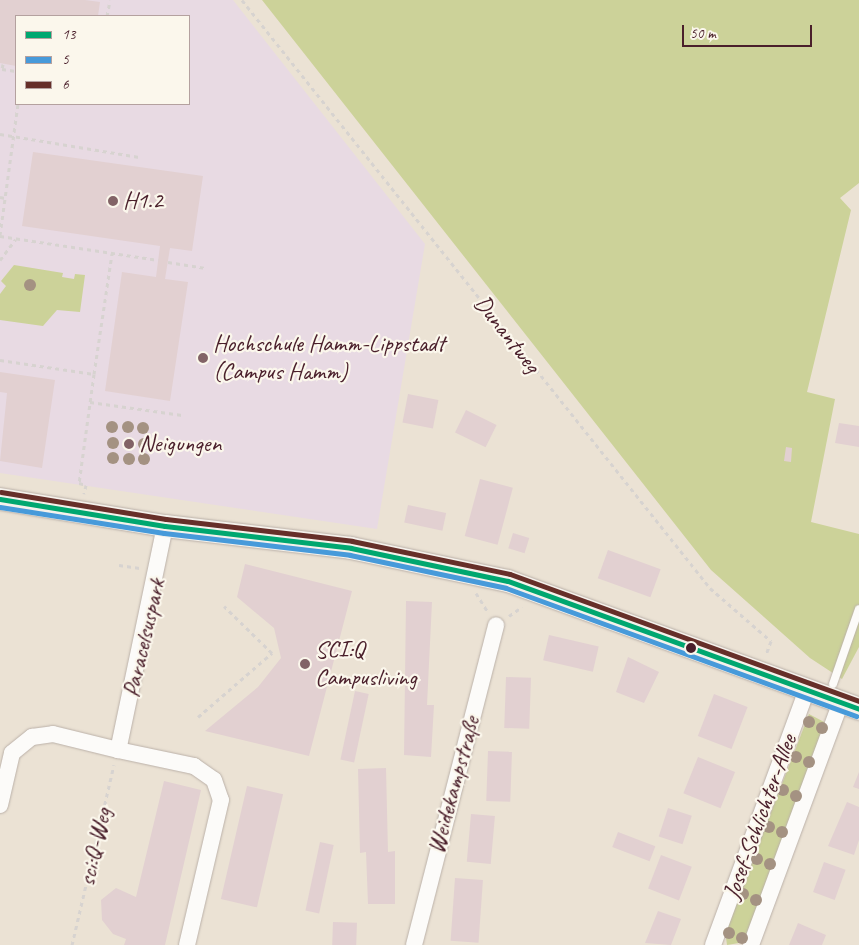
<!DOCTYPE html>
<meta charset="utf-8">
<style>
body{margin:0}
#map{position:relative;width:859px;height:945px;overflow:hidden;background:#ebe2d4;font-family:Caveat,sans-serif}
div>[style]{position:absolute}
.built>*{inset:0;background:#e8dae3}
.green>*{inset:0;background:#ccd299}
.building>*{inset:0;background:#e2d0d1;transform-origin:0 0}
.path>*{height:3px;margin-top:-1.5px;transform-origin:0;background:repeating-linear-gradient(90deg,#d7d3d0 0 4px,transparent 0 8px)}
.roads{filter:drop-shadow(0 0 1px #bbb1a9) drop-shadow(0 0 1px #bbb1a9)}
.lane>*{height:8px;margin:-4px;padding:0 4px;transform-origin:4px;border-radius:4px;background:#fcfbf9}
.street>*{height:16px;margin:-8px;padding:0 8px;transform-origin:8px;border-radius:8px;background:#fcfbf9}
.secondary>*{height:22px;margin:-11px;padding:0 11px;transform-origin:11px;border-radius:11px;background:#f5f1eb}
.bus-1>*{height:5px;margin:-2.5px;padding:0 2.5px;transform-origin:2.5px;border-radius:2.5px;background:#00a770}
.bus-2>*{height:5px;margin:-2.5px;padding:0 2.5px;transform-origin:2.5px;border-radius:2.5px;background:#479ada}
.bus-3>*{height:5px;margin:-2.5px;padding:0 2.5px;transform-origin:2.5px;border-radius:2.5px;background:#662f29}
.trees>*{width:12px;height:12px;margin:-6px;border-radius:50%;background:#a49282}
.dots>*{width:14px;height:14px;translate:-50% -50%;box-sizing:border-box;border:2px solid #fbf7ec;border-radius:50%}
span{translate:-50% -50%;white-space:nowrap;text-align:center;line-height:1.15;-webkit-text-stroke:4.5px #fbf7ec;paint-order:stroke}
.poi-label{font-size:24px;color:#4a1f2b}
.left{translate:0 -50%;text-align:left}
.street-label{font-size:24px;color:#4a1f2b}
.legend{position:absolute;left:15px;top:15px;width:175px;height:90px;box-sizing:border-box;background:#fbf7ec;border:1px solid #b4a19f;margin:0;padding:6px 9px;list-style:none;font-size:15px;color:#4a1f2b}
.legend li{display:flex;align-items:center;gap:10px;height:25px}
.legend b{width:25px;border:1px solid #b4a19f}
.scale{position:absolute;left:682px;top:25px;width:130px;height:22px;box-sizing:border-box;border:2px solid #4a1f2b;border-top:0;padding-left:6px;font-size:15px;line-height:18px;white-space:nowrap;color:#4a1f2b;-webkit-text-stroke:4px #fbf7ec;paint-order:stroke}
</style>
<div id="map">
<div class="built">
<div style="clip-path:polygon(evenodd,0 0,233px 0,425px 244px,377px 529px,0 473px,0 0,16px 16px,189px 16px,189px 104px,16px 104px,16px 16px)"></div>
</div>
<div class="green">
<div style="clip-path:polygon(262px 0,859px 0,859px 183px,840px 198px,851px 210px,807px 392px,835px 399px,811px 522px,859px 534px,859px 647px,842px 679px,810px 658px,711px 570px)"></div>
<div style="clip-path:polygon(14px 265px,63px 273px,62px 277px,74px 279px,75px 274px,85px 275px,80px 312px,57px 310px,43px 326px,0 320px,0 294px,6px 286px,1px 281px)"></div>
<div style="clip-path:polygon(809px 714px,826px 723px,745px 942px,727px 945px,725px 931px)"></div>
</div>
<div class="building">
<div style="clip-path:polygon(0 0,85px 0,100px 2px,98px 16px,16px 16px,16px 66px,0 63px)"></div>
<div style="clip-path:polygon(33px 152px,203px 176px,192px 251px,170px 248px,165px 279px,188px 282px,170px 401px,105px 391px,122px 272px,156px 277px,160px 246px,22px 226px)"></div>
<div style="clip-path:polygon(0 372px,55px 380px,42px 468px,0 461px,7px 393px,0 392px)"></div>
<div style="left:408px;top:394px;width:31px;height:29px;rotate:11deg"></div>
<div style="left:466px;top:410px;width:34px;height:25px;rotate:26deg"></div>
<div style="clip-path:polygon(839px 423px,859px 426px,859px 447px,835px 443px)"></div>
<div style="clip-path:polygon(786px 447px,792px 448px,791px 462px,784px 461px)"></div>
<div style="left:480px;top:479px;width:34px;height:59px;rotate:15deg"></div>
<div style="left:408px;top:505px;width:39px;height:18px;rotate:12deg"></div>
<div style="left:513px;top:533px;width:17px;height:16px;rotate:17deg"></div>
<div style="left:608px;top:550px;width:56px;height:30px;rotate:20deg"></div>
<div style="clip-path:polygon(245px 564px,352px 591px,309px 756px,205px 731px,258px 687px,281px 658px,274px 628px,237px 597px)"></div>
<div style="clip-path:polygon(406px 601px,432px 602px,427px 705px,434px 705px,431px 757px,404px 755px)"></div>
<div style="left:549px;top:635px;width:51px;height:26px;rotate:13deg"></div>
<div style="clip-path:polygon(628px 657px,659px 672px,644px 703px,616px 692px)"></div>
<div style="left:506px;top:677px;width:25px;height:51px;rotate:2deg"></div>
<div style="left:355px;top:691px;width:14px;height:70px;rotate:12deg"></div>
<div style="left:714px;top:694px;width:36px;height:45px;rotate:21deg"></div>
<div style="left:488px;top:751px;width:24px;height:50px;rotate:2deg"></div>
<div style="left:698px;top:757px;width:40px;height:39px;rotate:22deg"></div>
<div style="clip-path:polygon(386px 768px,388px 852px,395px 851px,395px 904px,368px 904px,366px 852px,360px 853px,358px 769px)"></div>
<div style="clip-path:polygon(859px 772px,859px 789px,853px 787px)"></div>
<div style="clip-path:polygon(164px 781px,201px 790px,165px 945px,124px 945px,126px 939px,113px 934px,102px 920px,101px 900px,116px 888px,136px 897px)"></div>
<div style="left:247px;top:786px;width:37px;height:116px;rotate:13deg"></div>
<div style="clip-path:polygon(847px 802px,859px 807px,859px 840px,854px 855px,828px 846px)"></div>
<div style="left:668px;top:808px;width:25px;height:30px;rotate:18deg"></div>
<div style="left:471px;top:814px;width:24px;height:48px;rotate:5deg"></div>
<div style="left:618px;top:832px;width:40px;height:16px;rotate:21deg"></div>
<div style="left:320px;top:842px;width:14px;height:70px;rotate:12deg"></div>
<div style="left:661px;top:855px;width:33px;height:36px;rotate:21deg"></div>
<div style="left:824px;top:862px;width:23px;height:32px;rotate:20deg"></div>
<div style="left:455px;top:878px;width:28px;height:63px;rotate:4deg"></div>
<div style="clip-path:polygon(658px 911px,681px 919px,671px 945px,645px 943px)"></div>
<div style="left:333px;top:922px;width:24px;height:23px;rotate:2deg"></div>
<div style="clip-path:polygon(798px 923px,826px 935px,822px 945px,789px 945px)"></div>
</div>
<div class="path">
<div style="left:242px;top:0;width:752px;rotate:51.48deg"></div>
<div style="left:710px;top:588px;width:81px;rotate:41deg"></div>
<div style="left:771px;top:641px;width:15px;rotate:110deg"></div>
<div style="left:107px;top:16px;width:16px;rotate:-79deg"></div>
<div style="left:3px;top:64px;width:5px;rotate:101deg"></div>
<div style="left:2px;top:69px;width:14px;rotate:8deg"></div>
<div style="left:0;top:134px;width:141px;rotate:9.4deg"></div>
<div style="left:0;top:197px;width:5px;rotate:11deg"></div>
<div style="left:0;top:235px;width:132px;rotate:-82.2deg"></div>
<div style="left:0;top:236px;width:160px;rotate:8.6deg"></div>
<div style="left:0;top:260px;width:26px;rotate:-53deg"></div>
<div style="left:168px;top:262px;width:38px;rotate:9deg"></div>
<div style="left:0;top:360px;width:95px;rotate:8.5deg"></div>
<div style="left:94px;top:374px;width:110px;rotate:97.8deg"></div>
<div style="left:79px;top:483px;width:7px;rotate:16deg"></div>
<div style="left:86px;top:485px;width:9px;rotate:103deg"></div>
<div style="left:94px;top:374px;width:122px;rotate:-81.5deg"></div>
<div style="left:90px;top:402px;width:93px;rotate:8deg"></div>
<div style="left:119px;top:565px;width:21px;rotate:8deg"></div>
<div style="left:476px;top:593px;width:22px;rotate:58deg"></div>
<div style="left:509px;top:616px;width:16px;rotate:-35deg"></div>
<div style="left:198px;top:717px;width:98px;rotate:-40.9deg"></div>
<div style="left:272px;top:653px;width:67px;rotate:-135.6deg"></div>
<div style="left:72px;top:945px;width:185px;rotate:-76.9deg"></div>
</div>
<div class="roads">
<div class="lane">
<div style="left:833px;top:684px;width:79px;rotate:-70.9deg"></div>
</div>
<div class="street">
<div style="left:165px;top:526px;width:229px;rotate:101.8deg"></div>
<div style="left:118px;top:750px;width:78px;rotate:11.9deg"></div>
<div style="left:194px;top:766px;width:24px;rotate:35deg"></div>
<div style="left:214px;top:780px;width:21px;rotate:71deg"></div>
<div style="left:221px;top:800px;width:149px;rotate:103.2deg"></div>
<div style="left:0;top:805px;width:53px;rotate:-77deg"></div>
<div style="left:12px;top:753px;width:26px;rotate:-39deg"></div>
<div style="left:32px;top:737px;width:21px;rotate:-8deg"></div>
<div style="left:53px;top:734px;width:67px;rotate:13.8deg"></div>
<div style="left:414px;top:945px;width:330px;rotate:-75.6deg"></div>
<div style="left:713px;top:945px;width:272px;rotate:-69.8deg"></div>
<div style="left:751px;top:945px;width:259px;rotate:-69.7deg"></div>
</div>
<div class="secondary">
<div style="left:0;top:499px;width:167px;rotate:9.3deg"></div>
<div style="left:165px;top:526px;width:187px;rotate:6.7deg"></div>
<div style="left:351px;top:548px;width:160px;rotate:11.9deg"></div>
<div style="left:508px;top:581px;width:374px;rotate:20deg"></div>
</div>
</div>
<div class="bus-1">
<div style="left:0;top:499px;width:167px;rotate:9.3deg"></div>
<div style="left:165px;top:526px;width:187px;rotate:6.7deg"></div>
<div style="left:351px;top:548px;width:160px;rotate:11.9deg"></div>
<div style="left:508px;top:581px;width:374px;rotate:20deg"></div>
</div>
<div class="bus-2">
<div style="left:0;top:507px;width:166px;rotate:9deg"></div>
<div style="left:164px;top:533px;width:187px;rotate:6.7deg"></div>
<div style="left:350px;top:555px;width:159px;rotate:11.9deg"></div>
<div style="left:506px;top:588px;width:373px;rotate:20.1deg"></div>
</div>
<div class="bus-3">
<div style="left:1px;top:492px;width:167px;rotate:9.3deg"></div>
<div style="left:166px;top:519px;width:187px;rotate:6.7deg"></div>
<div style="left:352px;top:541px;width:161px;rotate:11.8deg"></div>
<div style="left:510px;top:574px;width:371px;rotate:20deg"></div>
</div>
<div class="trees">
<div style="left:30px;top:285px"></div>
<div style="left:112px;top:427px"></div>
<div style="left:128px;top:427px"></div>
<div style="left:143px;top:428px"></div>
<div style="left:113px;top:443px"></div>
<div style="left:144px;top:444px"></div>
<div style="left:113px;top:458px"></div>
<div style="left:129px;top:459px"></div>
<div style="left:144px;top:459px"></div>
<div style="left:809px;top:722px"></div>
<div style="left:822px;top:728px"></div>
<div style="left:796px;top:757px"></div>
<div style="left:809px;top:762px"></div>
<div style="left:783px;top:790px"></div>
<div style="left:796px;top:796px"></div>
<div style="left:769px;top:827px"></div>
<div style="left:782px;top:832px"></div>
<div style="left:757px;top:859px"></div>
<div style="left:770px;top:864px"></div>
<div style="left:743px;top:894px"></div>
<div style="left:756px;top:900px"></div>
<div style="left:729px;top:933px"></div>
<div style="left:742px;top:938px"></div>
</div>
<div class="dots">
<div style="left:113px;top:201px;background:#826366"></div>
<div style="left:203px;top:358px;background:#826366"></div>
<div style="left:129px;top:444px;background:#826366"></div>
<div style="left:691px;top:648px;background:#4a1f2b"></div>
<div style="left:305px;top:664px;background:#826366"></div>
</div>
<div class="poi-label">
<span class="left" style="left:123px;top:201px">H1.2</span>
<span class="left" style="left:213px;top:358px">Hochschule Hamm-Lippstadt<br>(Campus Hamm)</span>
<span class="left" style="left:139px;top:444px">Neigungen</span>
<span class="left" style="left:315px;top:664px">SCI:Q<br>Campusliving</span>
</div>
<div class="street-label">
<span style="left:507px;top:334px;rotate:52deg">Dunantweg</span>
<span style="left:144px;top:638px;rotate:-77deg">Paracelsuspark</span>
<span style="left:454px;top:785px;rotate:-75deg">Weidekampstraße</span>
<span style="left:760px;top:817px;rotate:-70deg">Josef-Schlichter-Allee</span>
<span style="left:95px;top:847px;rotate:-77deg">sci:Q-Weg</span>
</div>
<ul class="legend">
<li><b style="height:6px;background:#00a770"></b>13</li>
<li><b style="height:6px;background:#479ada"></b>5</li>
<li><b style="height:6px;background:#662f29"></b>6</li>
</ul>
<div class="scale">50 m</div>
</div>
